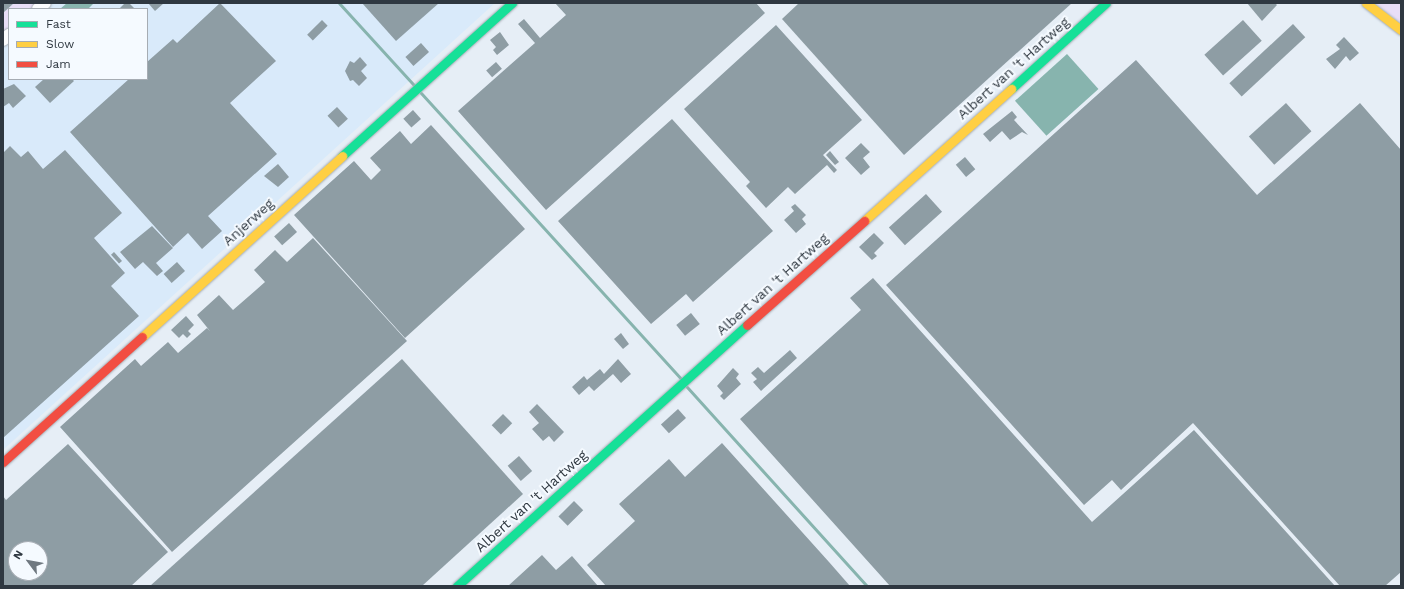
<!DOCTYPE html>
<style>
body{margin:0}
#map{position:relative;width:1404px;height:589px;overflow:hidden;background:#e6eef6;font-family:"Work Sans",sans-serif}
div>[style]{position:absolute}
.built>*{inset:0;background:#d9eafa}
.green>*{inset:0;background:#e8def7}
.water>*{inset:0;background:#87b4ae;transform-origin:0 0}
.stream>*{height:3px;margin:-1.5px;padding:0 1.5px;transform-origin:1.5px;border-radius:1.5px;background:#87b4ae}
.building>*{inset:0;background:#8e9da4;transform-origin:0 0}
.roads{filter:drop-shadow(0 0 1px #a5acb3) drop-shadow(0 0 1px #a5acb3)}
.street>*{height:12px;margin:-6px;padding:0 6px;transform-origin:6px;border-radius:6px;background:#fbfcfe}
.fast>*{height:9px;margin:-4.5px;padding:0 4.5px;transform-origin:4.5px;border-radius:4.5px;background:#16e098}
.slow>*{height:9px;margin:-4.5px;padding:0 4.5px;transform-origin:4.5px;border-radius:4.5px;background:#ffcf43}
.jam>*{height:9px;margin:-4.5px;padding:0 4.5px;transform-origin:4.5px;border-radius:4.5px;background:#f24e42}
span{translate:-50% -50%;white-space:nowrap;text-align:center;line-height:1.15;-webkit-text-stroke:4px #f5faff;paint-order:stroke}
.street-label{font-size:14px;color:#2f3841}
.frame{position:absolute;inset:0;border:4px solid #2f3841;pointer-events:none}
.legend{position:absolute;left:8px;top:8px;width:140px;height:72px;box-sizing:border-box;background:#f5faff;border:1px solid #a6acb3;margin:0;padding:5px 7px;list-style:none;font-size:12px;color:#2f3841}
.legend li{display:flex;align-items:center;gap:8px;height:20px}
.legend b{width:20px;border:1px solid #a6acb3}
.north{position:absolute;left:8px;top:541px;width:40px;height:40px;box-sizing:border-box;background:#f5faff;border:1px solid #a6acb3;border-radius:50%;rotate:302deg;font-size:11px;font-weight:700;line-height:16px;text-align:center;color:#2f3841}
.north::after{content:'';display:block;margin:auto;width:14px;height:18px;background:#6f7880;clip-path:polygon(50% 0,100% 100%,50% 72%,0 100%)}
</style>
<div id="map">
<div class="built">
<div style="clip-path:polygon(evenodd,3px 3px,495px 3px,3px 450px,3px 3px,9px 9px,147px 9px,147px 79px,9px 79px,9px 9px)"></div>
</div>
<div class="green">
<div style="clip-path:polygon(14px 3px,39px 3px,33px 9px,9px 9px,9px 30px,3px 36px,3px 13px)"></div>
<div style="clip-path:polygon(1375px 3px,1401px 3px,1401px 23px)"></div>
</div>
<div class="water">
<div style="clip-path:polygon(67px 3px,94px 3px,88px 9px,60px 9px)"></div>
<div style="left:1067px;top:54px;width:47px;height:70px;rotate:48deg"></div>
</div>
<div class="stream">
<div style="left:339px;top:3px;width:111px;rotate:47.6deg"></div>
<div style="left:421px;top:93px;width:385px;rotate:47.7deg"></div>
<div style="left:687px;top:387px;width:268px;rotate:47.9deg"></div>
</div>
<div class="building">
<div style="clip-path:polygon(3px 3px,14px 3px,3px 13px)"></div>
<div style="clip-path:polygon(125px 3px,129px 3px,135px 9px,119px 9px)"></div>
<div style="clip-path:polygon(148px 3px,164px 3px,155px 11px)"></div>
<div style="clip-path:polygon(220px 3px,276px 61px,230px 103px,277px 154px,208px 216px,222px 231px,202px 249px,188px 233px,173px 247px,70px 132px,129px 79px,147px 79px,147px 62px,173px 39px,177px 43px)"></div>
<div style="clip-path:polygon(362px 3px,439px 3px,396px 41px)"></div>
<div style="clip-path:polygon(555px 3px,756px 3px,765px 13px,546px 210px,458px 111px,535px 43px,518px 24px,524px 19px,540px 38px,566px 15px)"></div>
<div style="clip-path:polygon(799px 3px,1072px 3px,904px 155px,782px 19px)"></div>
<div style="clip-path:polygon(1247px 3px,1275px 3px,1277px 5px,1262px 21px)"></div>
<div style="left:322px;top:20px;width:8px;height:21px;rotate:45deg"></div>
<div style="left:1243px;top:20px;width:28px;height:52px;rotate:48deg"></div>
<div style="left:1293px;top:24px;width:18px;height:87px;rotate:47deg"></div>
<div style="clip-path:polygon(776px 25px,862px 120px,823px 155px,837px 170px,834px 173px,827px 165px,795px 194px,788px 187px,766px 208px,746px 186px,750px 182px,684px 109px)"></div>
<div style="clip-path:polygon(500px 32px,509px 45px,497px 55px,493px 50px,496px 47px,490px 40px)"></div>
<div style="clip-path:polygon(1344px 37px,1359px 53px,1350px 61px,1346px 56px,1335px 69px,1326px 59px,1340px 49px,1336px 45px)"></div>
<div style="left:421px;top:43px;width:12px;height:21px;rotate:48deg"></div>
<div style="clip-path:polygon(360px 57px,367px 65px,361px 71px,367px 78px,359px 86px,353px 80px,350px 81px,345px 71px,350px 61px,354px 63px)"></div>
<div style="clip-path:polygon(1136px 60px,1257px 195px,1360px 103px,1401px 150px,1401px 572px,1385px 586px,1340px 586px,1193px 423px,1121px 490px,1112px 480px,1084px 505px,886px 285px)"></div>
<div style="left:496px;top:62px;width:9px;height:13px;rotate:49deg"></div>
<div style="clip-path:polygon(44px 79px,72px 79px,74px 81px,50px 103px,35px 87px)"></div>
<div style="clip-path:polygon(14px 84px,26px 96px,13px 108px,9px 103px,3px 107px,3px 89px)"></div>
<div style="left:1286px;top:103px;width:38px;height:50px;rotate:48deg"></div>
<div style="left:337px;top:107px;width:16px;height:13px;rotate:47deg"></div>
<div style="left:413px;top:110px;width:12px;height:13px;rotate:48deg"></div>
<div style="clip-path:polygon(1012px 111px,1017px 117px,1014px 120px,1028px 135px,1022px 132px,1010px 140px,1002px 131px,990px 142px,983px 134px)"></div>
<div style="clip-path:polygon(672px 119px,773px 231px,693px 302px,686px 294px,651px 324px,558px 221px)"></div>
<div style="clip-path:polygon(431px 125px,525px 229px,405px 338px,294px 215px,354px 161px,371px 180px,381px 170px,370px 158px,400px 131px,411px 144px)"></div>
<div style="clip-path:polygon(861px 143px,870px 152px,863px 158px,870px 167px,861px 175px,845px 158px)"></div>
<div style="clip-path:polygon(10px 146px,21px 157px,28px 151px,43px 169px,65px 150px,122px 213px,94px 238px,125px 273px,111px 286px,139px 316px,3px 438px,3px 153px)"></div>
<div style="clip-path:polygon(830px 151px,839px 162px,835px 165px,826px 155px)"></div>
<div style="left:965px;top:157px;width:16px;height:12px;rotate:50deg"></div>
<div style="clip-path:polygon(278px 164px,289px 177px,278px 187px,264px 176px)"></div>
<div style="left:926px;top:194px;width:24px;height:50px;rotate:48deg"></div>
<div style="clip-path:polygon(795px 204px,806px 215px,802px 219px,806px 224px,796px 233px,784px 220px,794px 211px,791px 207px)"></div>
<div style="left:289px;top:223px;width:12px;height:20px;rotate:48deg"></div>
<div style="clip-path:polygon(152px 226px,173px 248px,156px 263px,163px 271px,157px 276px,143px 262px,135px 269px,120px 252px)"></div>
<div style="clip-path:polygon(874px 233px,884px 243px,874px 253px,877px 256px,872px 260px,859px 247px)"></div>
<div style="clip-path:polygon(313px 238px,407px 341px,172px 552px,60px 427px,135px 359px,141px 366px,168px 342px,178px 353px,207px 328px,210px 331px,197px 315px,219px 295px,233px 310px,265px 282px,254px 270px,275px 250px,287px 262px)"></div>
<div style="left:114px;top:252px;width:12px;height:4px;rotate:48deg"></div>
<div style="left:177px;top:262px;width:12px;height:18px;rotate:48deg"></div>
<div style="clip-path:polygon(873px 278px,1092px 522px,1194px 430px,1335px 586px,890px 586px,740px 419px,861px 310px,850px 298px)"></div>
<div style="left:691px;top:313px;width:14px;height:19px;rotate:51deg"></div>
<div style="clip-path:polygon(186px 316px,194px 325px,188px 331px,191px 334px,187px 338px,183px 334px,179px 338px,171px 330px)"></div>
<div style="clip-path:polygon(621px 333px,629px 344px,623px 349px,614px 339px)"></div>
<div style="clip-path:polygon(790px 350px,797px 358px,761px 391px,753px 382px,757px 379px,751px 373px,758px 367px,764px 373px)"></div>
<div style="clip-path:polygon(402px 359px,523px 494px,422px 586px,150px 586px)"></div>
<div style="clip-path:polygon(618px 359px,631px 374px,621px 383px,613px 374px,594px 391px,589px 386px,579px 395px,572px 387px,584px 376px,587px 380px,600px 369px,604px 374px)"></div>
<div style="clip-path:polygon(733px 368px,739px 374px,736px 378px,741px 384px,724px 400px,720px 396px,723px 393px,717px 386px)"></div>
<div style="clip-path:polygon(537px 404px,564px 432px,554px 442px,549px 436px,543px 441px,532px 429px,539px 423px,529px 412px)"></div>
<div style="left:678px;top:409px;width:12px;height:23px;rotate:48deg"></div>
<div style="left:503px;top:414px;width:13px;height:16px;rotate:45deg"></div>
<div style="clip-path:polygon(722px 443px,829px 562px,850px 586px,606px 586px,587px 565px,635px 521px,619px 504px,669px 459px,685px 477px)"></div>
<div style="clip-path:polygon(evenodd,68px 444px,168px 552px,131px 586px,3px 586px,3px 496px,6px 500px,68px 444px,16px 549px,40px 549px,40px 573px,16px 573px,16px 549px)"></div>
<div style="left:519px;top:456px;width:20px;height:15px;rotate:49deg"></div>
<div style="left:574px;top:501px;width:13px;height:22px;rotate:45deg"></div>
<div style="clip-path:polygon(542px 555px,556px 570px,572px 556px,598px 586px,508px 586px)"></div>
</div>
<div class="roads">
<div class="street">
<div style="left:38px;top:9px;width:9px;rotate:-41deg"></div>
<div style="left:3px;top:40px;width:8px;rotate:-40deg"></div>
</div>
<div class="fast">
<div style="left:1011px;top:89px;width:128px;rotate:-42.2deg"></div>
<div style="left:342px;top:156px;width:229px;rotate:-42deg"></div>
<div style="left:457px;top:586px;width:390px;rotate:-42deg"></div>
</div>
<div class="slow">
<div style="left:1366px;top:3px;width:44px;rotate:37.6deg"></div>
<div style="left:864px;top:221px;width:198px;rotate:-41.9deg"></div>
<div style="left:142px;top:337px;width:270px;rotate:-42.1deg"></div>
</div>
<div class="jam">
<div style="left:747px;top:325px;width:157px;rotate:-41.6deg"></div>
<div style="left:3px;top:462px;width:187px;rotate:-42deg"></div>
</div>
</div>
<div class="street-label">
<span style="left:1013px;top:68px;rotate:-42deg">Albert van 't Hartweg</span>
<span style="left:248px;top:222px;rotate:-42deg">Anjerweg</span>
<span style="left:772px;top:284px;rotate:-42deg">Albert van 't Hartweg</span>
<span style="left:531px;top:501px;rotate:-42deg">Albert van 't Hartweg</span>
</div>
<div class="frame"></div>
<ul class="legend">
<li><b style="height:5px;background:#16e098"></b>Fast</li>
<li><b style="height:5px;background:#ffcf43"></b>Slow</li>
<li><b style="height:5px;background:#f24e42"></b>Jam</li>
</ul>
<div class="north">N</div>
</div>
